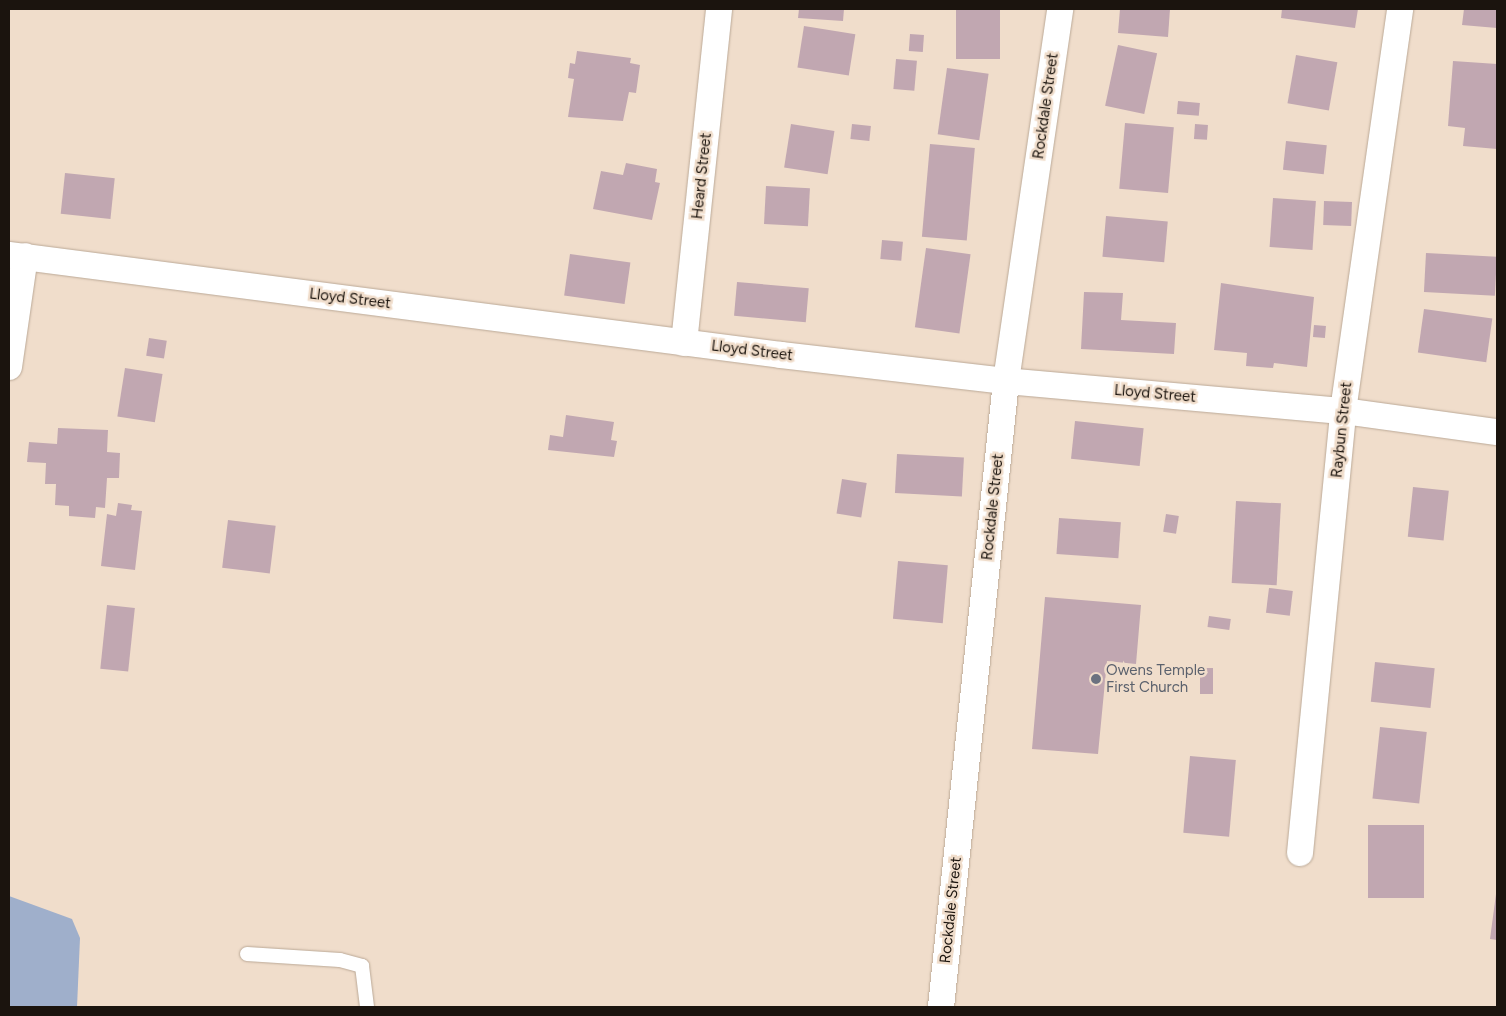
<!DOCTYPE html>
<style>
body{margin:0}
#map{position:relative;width:1506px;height:1016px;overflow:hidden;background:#f0ddcb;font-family:Figtree,sans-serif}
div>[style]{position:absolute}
.water>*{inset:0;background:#9fafcb}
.building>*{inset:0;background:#c1a7b1;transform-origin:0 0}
.roads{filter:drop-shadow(0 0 1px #bba997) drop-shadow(0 0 1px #bba997)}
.lane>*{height:14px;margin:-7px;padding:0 7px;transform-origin:7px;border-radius:7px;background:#fff}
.street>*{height:26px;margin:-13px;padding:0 13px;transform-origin:13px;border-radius:13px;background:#fff}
.dots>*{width:14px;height:14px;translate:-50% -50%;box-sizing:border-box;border:2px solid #f0ddcb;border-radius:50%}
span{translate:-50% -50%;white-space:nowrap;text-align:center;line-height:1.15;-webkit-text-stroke:5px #f0ddcb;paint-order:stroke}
.street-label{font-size:15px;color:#1b140e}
.worship-label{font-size:15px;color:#5b616d}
.left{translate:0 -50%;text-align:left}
.frame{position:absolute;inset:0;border:10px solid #1b140e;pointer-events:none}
</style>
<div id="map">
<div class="water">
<div style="clip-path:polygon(9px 896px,72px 919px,80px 938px,77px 1007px,9px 1007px)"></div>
</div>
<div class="building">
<div style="clip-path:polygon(799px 9px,844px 9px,843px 21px,798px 18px)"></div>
<div style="left:956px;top:9px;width:44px;height:50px"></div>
<div style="clip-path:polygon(1120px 9px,1170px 9px,1168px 37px,1118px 33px)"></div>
<div style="clip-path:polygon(1282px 9px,1358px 9px,1355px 28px,1281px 18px)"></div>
<div style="clip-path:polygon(1464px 9px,1497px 9px,1497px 28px,1462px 25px)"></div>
<div style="left:804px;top:26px;width:52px;height:42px;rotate:9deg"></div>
<div style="left:910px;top:34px;width:14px;height:17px;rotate:4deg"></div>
<div style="left:1118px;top:45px;width:40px;height:62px;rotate:12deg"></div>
<div style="clip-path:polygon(577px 51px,631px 58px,630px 63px,640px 65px,636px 93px,629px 92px,623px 121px,568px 117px,574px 79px,568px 78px,570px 63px,575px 64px)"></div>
<div style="left:1296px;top:55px;width:42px;height:49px;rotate:10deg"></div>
<div style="left:896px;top:59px;width:21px;height:30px;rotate:5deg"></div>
<div style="clip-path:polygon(1453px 61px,1497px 64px,1497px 149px,1463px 146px,1465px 128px,1448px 126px)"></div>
<div style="left:947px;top:68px;width:42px;height:67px;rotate:8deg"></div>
<div style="left:1178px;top:101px;width:22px;height:13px;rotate:5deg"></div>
<div style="left:1125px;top:123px;width:49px;height:66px;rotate:5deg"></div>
<div style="left:791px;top:124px;width:44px;height:44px;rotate:9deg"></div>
<div style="left:852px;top:124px;width:19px;height:15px;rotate:6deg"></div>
<div style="left:1195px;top:124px;width:13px;height:15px;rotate:4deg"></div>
<div style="left:1286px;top:141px;width:41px;height:29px;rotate:6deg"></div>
<div style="left:930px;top:144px;width:45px;height:93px;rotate:5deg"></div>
<div style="clip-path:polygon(626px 163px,657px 169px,655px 182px,660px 183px,652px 220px,593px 209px,601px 171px,623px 175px)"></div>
<div style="left:65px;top:173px;width:50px;height:41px;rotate:6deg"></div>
<div style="left:766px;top:186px;width:44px;height:38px;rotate:3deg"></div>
<div style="left:1273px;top:198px;width:43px;height:49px;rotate:4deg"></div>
<div style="left:1324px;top:201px;width:28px;height:24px;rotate:2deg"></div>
<div style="left:1106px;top:216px;width:62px;height:41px;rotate:5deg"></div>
<div style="left:882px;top:240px;width:21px;height:19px;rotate:5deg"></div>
<div style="left:926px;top:248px;width:45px;height:80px;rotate:8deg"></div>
<div style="left:1426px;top:253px;width:71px;height:39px;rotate:3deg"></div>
<div style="left:570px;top:254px;width:61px;height:42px;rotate:8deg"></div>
<div style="left:737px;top:282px;width:72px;height:34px;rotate:5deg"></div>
<div style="clip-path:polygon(1221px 283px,1314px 297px,1307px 367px,1274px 363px,1273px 368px,1246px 366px,1247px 353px,1214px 350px)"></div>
<div style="clip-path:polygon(1084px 292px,1123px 293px,1121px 320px,1176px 323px,1174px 354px,1081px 349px)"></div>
<div style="left:1424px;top:309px;width:69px;height:44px;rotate:8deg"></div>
<div style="left:1314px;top:325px;width:12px;height:12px;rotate:5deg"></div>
<div style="left:149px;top:338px;width:18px;height:18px;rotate:9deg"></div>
<div style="left:125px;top:368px;width:38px;height:49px;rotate:9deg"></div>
<div style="clip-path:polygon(566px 415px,614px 422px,611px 440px,617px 441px,614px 457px,548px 450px,550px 435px,563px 437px)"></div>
<div style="left:1075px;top:421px;width:69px;height:38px;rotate:6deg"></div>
<div style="clip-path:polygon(58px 428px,108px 430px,107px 452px,120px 453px,119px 478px,107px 478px,105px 508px,96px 507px,95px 518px,69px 516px,69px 506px,55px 505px,56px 484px,45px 484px,46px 463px,27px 462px,29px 442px,57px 444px)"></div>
<div style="left:897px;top:454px;width:67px;height:39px;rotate:3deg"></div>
<div style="left:842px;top:479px;width:25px;height:35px;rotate:9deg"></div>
<div style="left:1413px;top:487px;width:36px;height:50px;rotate:6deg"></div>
<div style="left:1236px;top:501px;width:45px;height:82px;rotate:3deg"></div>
<div style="clip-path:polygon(118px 503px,132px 505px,131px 510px,142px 511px,135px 570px,101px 566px,107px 514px,116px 516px)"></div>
<div style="left:1166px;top:514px;width:13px;height:18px;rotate:9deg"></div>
<div style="left:1059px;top:518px;width:62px;height:36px;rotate:4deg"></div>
<div style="left:228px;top:520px;width:48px;height:48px;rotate:7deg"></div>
<div style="left:898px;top:561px;width:50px;height:58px;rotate:5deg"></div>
<div style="left:1269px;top:588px;width:24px;height:25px;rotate:7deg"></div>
<div style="clip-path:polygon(1045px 597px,1141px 605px,1136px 664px,1107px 661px,1098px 754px,1032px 749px)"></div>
<div style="left:107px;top:605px;width:28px;height:64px;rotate:6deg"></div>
<div style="left:1209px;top:616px;width:22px;height:11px;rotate:8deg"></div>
<div style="left:1375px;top:662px;width:60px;height:40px;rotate:6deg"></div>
<div style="left:1200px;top:668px;width:13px;height:26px"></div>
<div style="left:1380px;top:727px;width:47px;height:72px;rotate:6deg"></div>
<div style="left:1190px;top:756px;width:46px;height:77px;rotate:5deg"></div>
<div style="left:1368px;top:825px;width:56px;height:73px"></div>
<div style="clip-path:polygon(1496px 894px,1497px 894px,1497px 940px,1490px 939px)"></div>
</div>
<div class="roads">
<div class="lane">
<div style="left:247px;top:954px;width:93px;rotate:3.7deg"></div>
<div style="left:340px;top:960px;width:23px;rotate:15deg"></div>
<div style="left:362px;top:966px;width:41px;rotate:83deg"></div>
</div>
<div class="street">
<div style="left:9px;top:255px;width:778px;rotate:7.38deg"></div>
<div style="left:781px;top:355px;width:226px;rotate:6.6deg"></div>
<div style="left:1006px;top:381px;width:338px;rotate:5.1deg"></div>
<div style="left:1343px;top:411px;width:155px;rotate:7.8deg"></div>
<div style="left:684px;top:343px;width:336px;rotate:-84deg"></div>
<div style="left:9px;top:367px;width:112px;rotate:-81.8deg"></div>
<div style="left:1300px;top:853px;width:444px;rotate:-84.4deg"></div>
<div style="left:1343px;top:411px;width:406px;rotate:-81.9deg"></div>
<div style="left:941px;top:1007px;width:629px;rotate:-84.07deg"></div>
<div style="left:1006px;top:381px;width:376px;rotate:-81.7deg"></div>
</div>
</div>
<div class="dots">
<div style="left:1096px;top:679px;background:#6b7280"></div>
</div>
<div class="street-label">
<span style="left:1046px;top:106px;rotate:-82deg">Rockdale Street</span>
<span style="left:702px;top:176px;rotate:-84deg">Heard Street</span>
<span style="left:350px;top:299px;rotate:7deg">Lloyd Street</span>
<span style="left:752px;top:351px;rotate:7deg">Lloyd Street</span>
<span style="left:1155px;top:394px;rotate:5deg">Lloyd Street</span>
<span style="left:1342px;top:430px;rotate:-84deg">Raybun Street</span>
<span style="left:993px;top:507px;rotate:-84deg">Rockdale Street</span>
<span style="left:951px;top:910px;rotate:-84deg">Rockdale Street</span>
</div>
<div class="worship-label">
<span class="left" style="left:1106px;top:679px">Owens Temple<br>First Church</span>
</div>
<div class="frame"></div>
</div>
